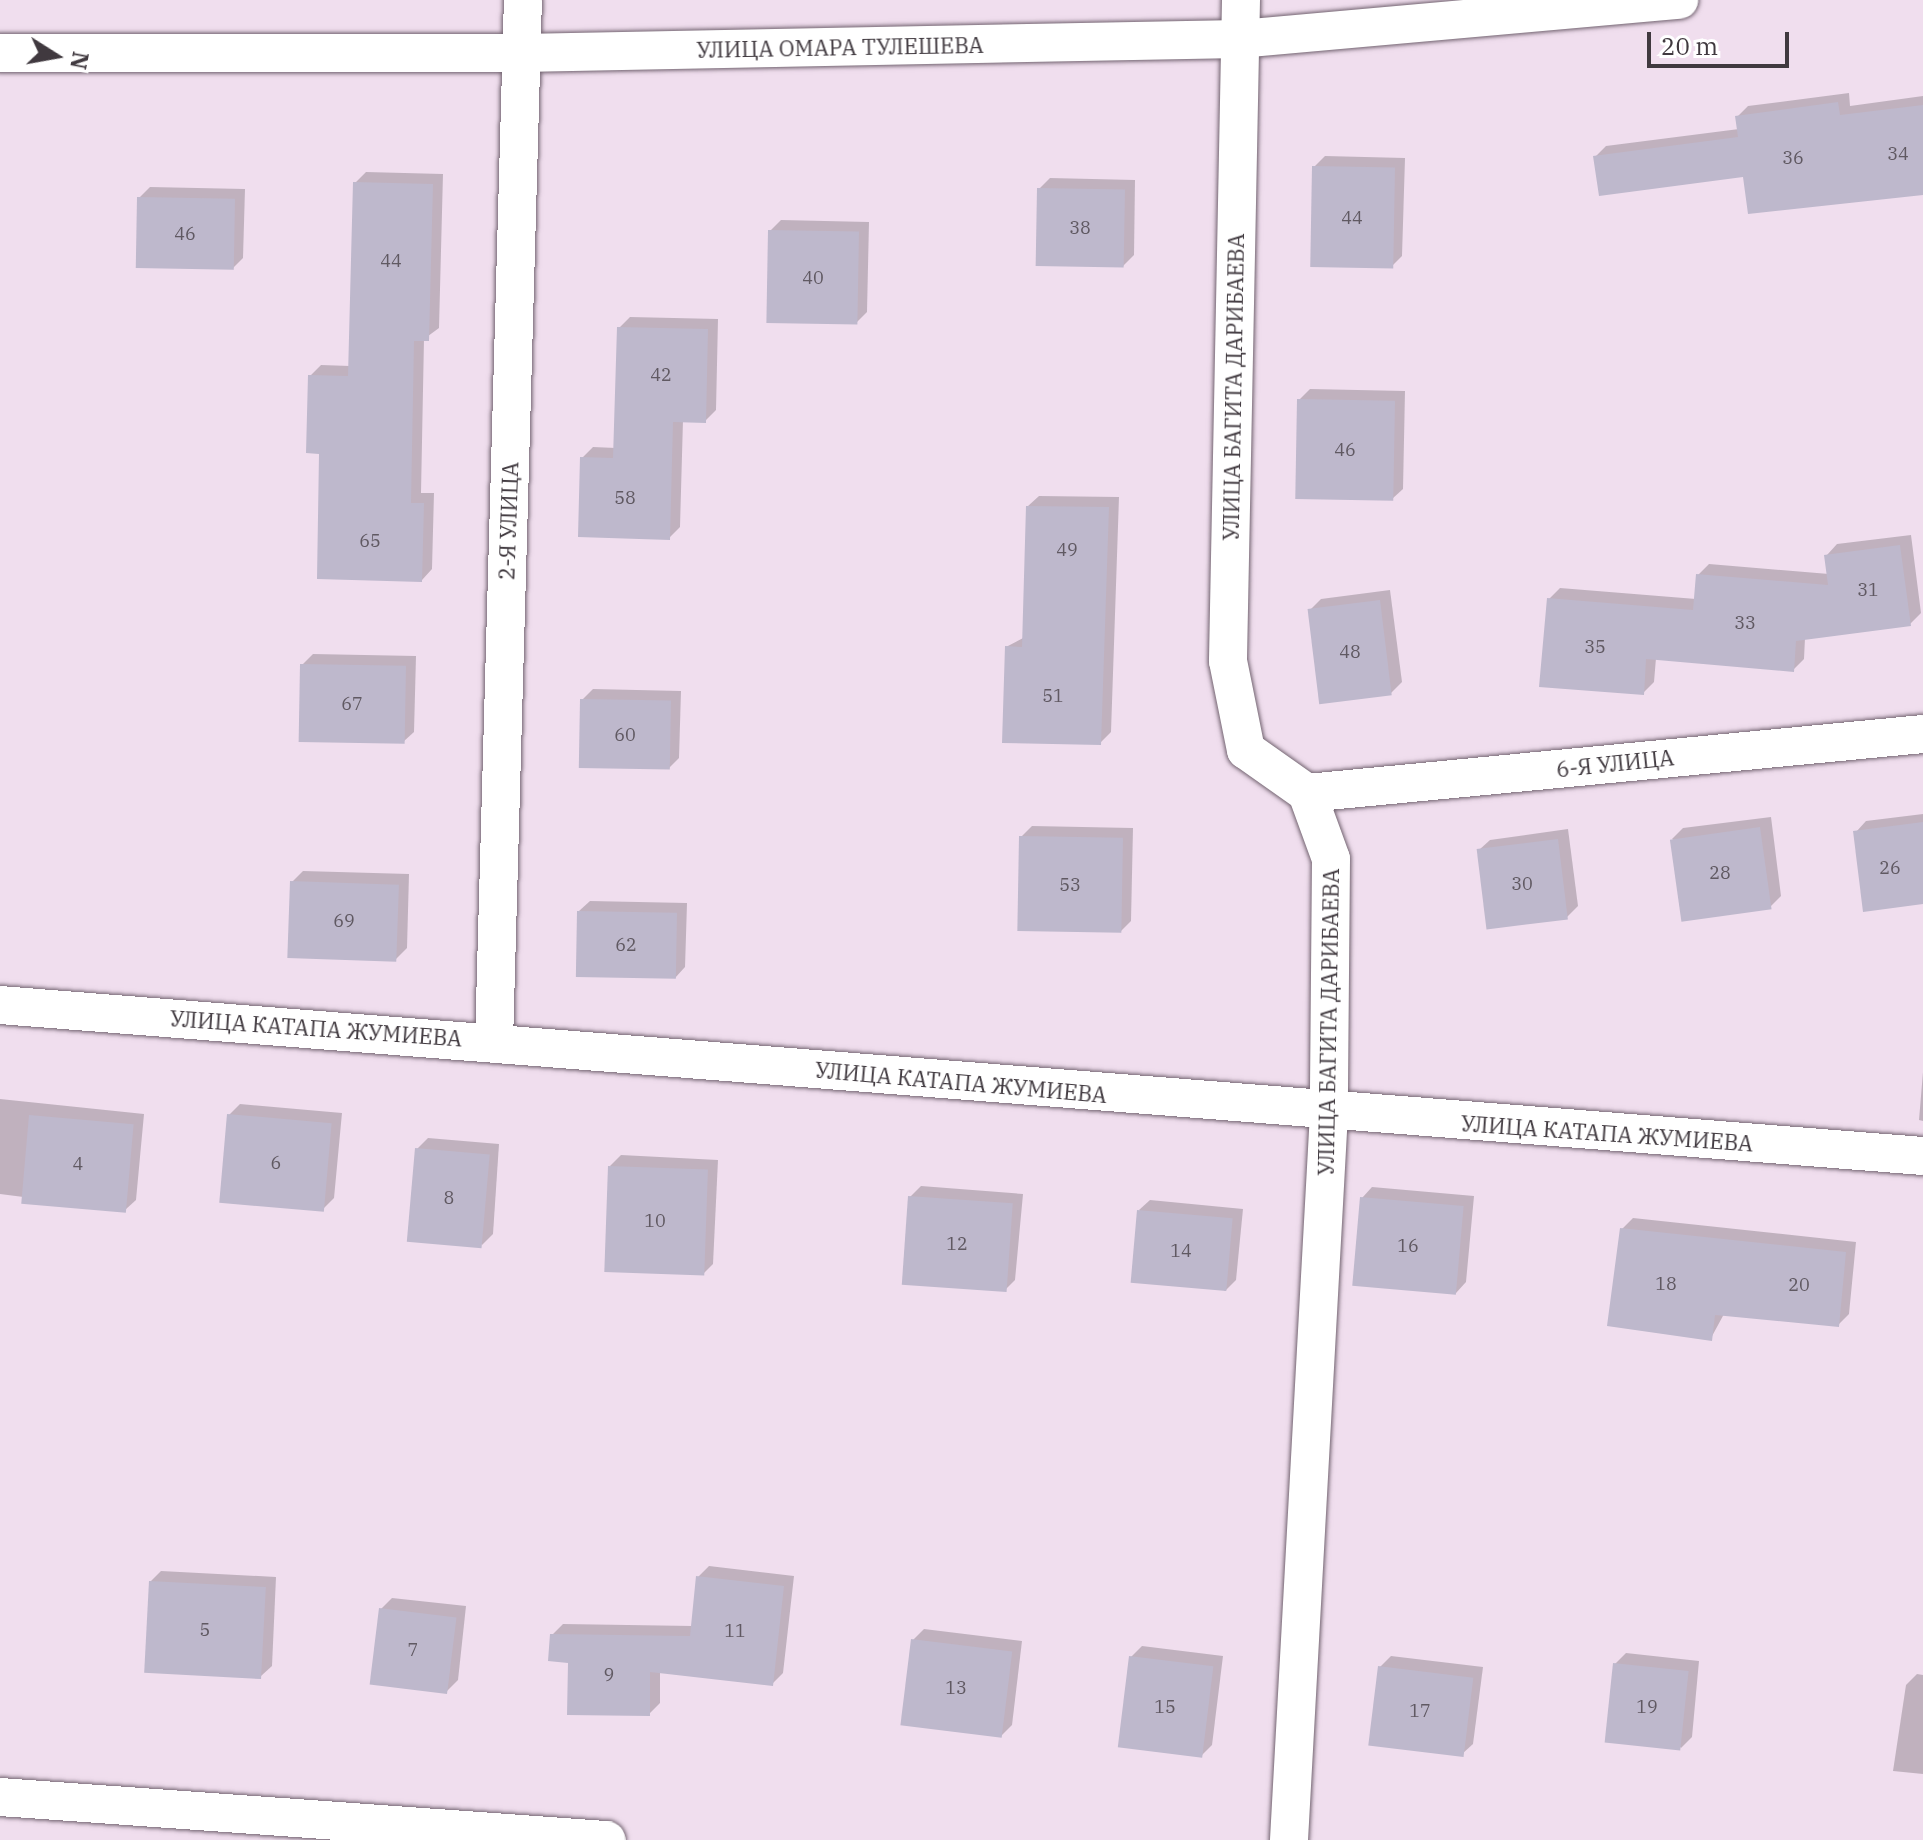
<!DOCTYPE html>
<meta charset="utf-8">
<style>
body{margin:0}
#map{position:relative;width:1923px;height:1840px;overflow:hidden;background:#f0deee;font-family:"IBM Plex Serif",serif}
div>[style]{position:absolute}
.shadow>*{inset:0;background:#0003}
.building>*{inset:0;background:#beb8cc;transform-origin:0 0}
.roads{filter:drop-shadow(0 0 2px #736471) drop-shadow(0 0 2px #736471)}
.street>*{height:38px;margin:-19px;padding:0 19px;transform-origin:19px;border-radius:19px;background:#fff}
span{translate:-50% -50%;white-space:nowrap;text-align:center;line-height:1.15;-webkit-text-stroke:6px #fff;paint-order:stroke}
.number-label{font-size:18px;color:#605962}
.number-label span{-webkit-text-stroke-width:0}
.street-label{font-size:22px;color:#40393f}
.north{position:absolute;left:16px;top:16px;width:80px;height:80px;-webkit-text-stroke:6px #fff;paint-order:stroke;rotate:101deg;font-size:22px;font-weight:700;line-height:32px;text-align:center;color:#40393f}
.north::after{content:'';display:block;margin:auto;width:28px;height:36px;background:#40393f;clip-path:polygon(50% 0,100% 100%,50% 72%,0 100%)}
.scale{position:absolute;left:1647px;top:32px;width:142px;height:36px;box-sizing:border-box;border:4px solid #40393f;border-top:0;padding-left:10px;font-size:24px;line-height:28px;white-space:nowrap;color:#40393f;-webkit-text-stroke:6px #fff;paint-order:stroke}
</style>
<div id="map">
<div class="shadow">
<div style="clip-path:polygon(1849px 93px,1850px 106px,1923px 96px,1923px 192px,1595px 157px,1606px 146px,1739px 129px,1737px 117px,1748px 106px)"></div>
<div style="clip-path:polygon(1325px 156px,1405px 158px,1402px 256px,1391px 267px,1314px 167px)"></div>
<div style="clip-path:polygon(366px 172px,443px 174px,439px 328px,424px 339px,421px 493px,434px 493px,432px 569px,422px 580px,321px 452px,310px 376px,321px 365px,350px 366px,355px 183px)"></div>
<div style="clip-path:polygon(1050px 178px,1135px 180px,1134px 255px,1123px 266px,1039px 189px)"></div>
<div style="clip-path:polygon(150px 187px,245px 189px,243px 258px,232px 269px,139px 198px)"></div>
<div style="clip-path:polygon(781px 220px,869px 222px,867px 312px,856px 323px,770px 231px)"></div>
<div style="clip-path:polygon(630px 317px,718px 319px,716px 410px,705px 421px,683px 420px,680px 527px,669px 538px,582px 458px,593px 447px,616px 448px,619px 328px)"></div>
<div style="clip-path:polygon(1310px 389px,1405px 391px,1403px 489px,1392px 499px,1299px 400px)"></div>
<div style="clip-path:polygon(1039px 496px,1119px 497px,1111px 732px,1100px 743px,1006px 647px,1025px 637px,1028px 506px)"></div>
<div style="clip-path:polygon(1911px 535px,1921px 613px,1910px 624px,1805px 638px,1804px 659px,1793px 670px,1656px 658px,1654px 682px,1643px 693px,1549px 599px,1560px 588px,1696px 599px,1698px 575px,1709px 564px,1829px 574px,1827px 555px,1837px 544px)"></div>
<div style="clip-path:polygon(1390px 590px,1402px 682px,1391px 693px,1310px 610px,1321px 599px)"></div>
<div style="clip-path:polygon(313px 654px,416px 656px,414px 732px,403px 742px,302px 665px)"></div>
<div style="clip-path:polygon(593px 689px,681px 691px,679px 758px,668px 769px,582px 700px)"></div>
<div style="clip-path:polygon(1923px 814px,1923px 902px,1856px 832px,1866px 821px)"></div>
<div style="clip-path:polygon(1771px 817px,1781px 896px,1770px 907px,1672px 839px,1683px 828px)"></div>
<div style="clip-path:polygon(1032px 826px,1133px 828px,1131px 921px,1120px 932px,1021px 837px)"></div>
<div style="clip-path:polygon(1568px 829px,1578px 906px,1567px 917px,1479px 850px,1490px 840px)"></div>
<div style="clip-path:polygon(303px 871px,409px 874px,407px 948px,396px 959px,292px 882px)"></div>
<div style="clip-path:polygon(590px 901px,687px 903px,685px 967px,675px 978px,579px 911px)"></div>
<div style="clip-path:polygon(1923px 1072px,1923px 1121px,1919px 1120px)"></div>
<div style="clip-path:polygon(0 1099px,144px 1114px,136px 1200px,125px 1210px,0 1194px)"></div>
<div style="clip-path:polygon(240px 1104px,342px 1113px,334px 1198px,323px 1209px,229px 1115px)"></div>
<div style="clip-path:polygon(428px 1138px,499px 1144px,493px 1234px,482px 1245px,417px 1149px)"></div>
<div style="clip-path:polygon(621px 1155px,718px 1160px,713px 1264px,702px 1275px,610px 1166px)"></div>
<div style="clip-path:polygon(921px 1186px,1023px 1194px,1015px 1280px,1004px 1291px,910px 1197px)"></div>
<div style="clip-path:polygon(1372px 1187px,1474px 1196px,1466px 1282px,1456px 1293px,1362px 1198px)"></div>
<div style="clip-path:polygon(1150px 1200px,1243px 1209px,1236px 1280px,1225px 1291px,1139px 1210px)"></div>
<div style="clip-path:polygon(1633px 1218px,1856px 1242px,1849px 1314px,1838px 1325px,1724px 1314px,1711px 1338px,1622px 1229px)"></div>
<div style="clip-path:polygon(709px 1566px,794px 1576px,783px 1673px,772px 1684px,660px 1671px,660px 1703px,649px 1714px,570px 1661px,552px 1635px,563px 1624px,693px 1626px,698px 1577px)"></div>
<div style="clip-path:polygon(161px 1571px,276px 1577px,272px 1666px,261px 1676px,150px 1582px)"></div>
<div style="clip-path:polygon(392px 1598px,466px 1606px,458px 1680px,447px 1691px,381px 1609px)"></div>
<div style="clip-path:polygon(924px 1629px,1022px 1641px,1012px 1725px,1001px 1736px,913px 1640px)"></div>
<div style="clip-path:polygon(1142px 1646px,1223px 1656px,1212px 1745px,1201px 1756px,1131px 1657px)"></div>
<div style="clip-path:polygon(1626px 1653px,1699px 1661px,1692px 1737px,1681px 1748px,1615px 1664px)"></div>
<div style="clip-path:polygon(1391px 1656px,1483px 1667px,1473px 1744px,1462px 1754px,1380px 1667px)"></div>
<div style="clip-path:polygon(1917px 1674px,1923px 1675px,1923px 1774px,1893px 1771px,1906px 1685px)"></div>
</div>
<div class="building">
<div style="clip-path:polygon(1838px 102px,1840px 115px,1923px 105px,1923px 195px,1748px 214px,1743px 177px,1599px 196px,1593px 156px,1738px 137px,1735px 116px)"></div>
<div style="left:1312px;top:166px;width:83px;height:101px;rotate:1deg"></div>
<div style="clip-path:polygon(353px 182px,433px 184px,429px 341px,414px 341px,411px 503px,424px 503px,422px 582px,317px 579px,319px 454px,306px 453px,308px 375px,348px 376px)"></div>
<div style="left:1037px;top:188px;width:88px;height:78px;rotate:1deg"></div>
<div style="left:137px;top:197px;width:98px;height:71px;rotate:1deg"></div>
<div style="left:768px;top:230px;width:91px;height:93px;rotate:1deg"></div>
<div style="clip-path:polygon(617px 327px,708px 329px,706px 423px,673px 422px,670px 540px,578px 537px,580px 457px,613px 458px)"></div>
<div style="left:1297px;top:399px;width:98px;height:100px;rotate:1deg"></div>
<div style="clip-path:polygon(1026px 506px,1109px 507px,1101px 745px,1002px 743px,1005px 646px,1022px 647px)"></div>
<div style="clip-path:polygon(1900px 545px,1911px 626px,1796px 641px,1794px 672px,1646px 659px,1644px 695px,1539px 687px,1547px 598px,1693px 610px,1696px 574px,1828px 585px,1824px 555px)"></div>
<div style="left:1380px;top:600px;width:96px;height:73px;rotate:83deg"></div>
<div style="left:300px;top:664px;width:106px;height:78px;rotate:1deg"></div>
<div style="left:580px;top:699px;width:91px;height:69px;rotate:1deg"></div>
<div style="clip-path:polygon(1923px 822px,1923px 904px,1863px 912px,1853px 831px)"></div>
<div style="left:1760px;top:827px;width:83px;height:91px;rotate:82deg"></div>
<div style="left:1019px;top:836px;width:104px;height:95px;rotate:1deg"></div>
<div style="left:1558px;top:839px;width:81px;height:82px;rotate:83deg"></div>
<div style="left:290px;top:881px;width:109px;height:77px;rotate:2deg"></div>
<div style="left:577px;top:911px;width:100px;height:66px;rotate:1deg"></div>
<div style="left:227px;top:1114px;width:105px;height:89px;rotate:5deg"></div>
<div style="left:29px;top:1115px;width:105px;height:89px;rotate:5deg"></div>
<div style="left:415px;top:1148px;width:75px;height:94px;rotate:5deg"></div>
<div style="left:608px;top:1166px;width:100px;height:106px;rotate:2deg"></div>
<div style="left:908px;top:1196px;width:105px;height:89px;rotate:4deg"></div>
<div style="left:1360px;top:1197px;width:104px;height:89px;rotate:5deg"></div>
<div style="left:1137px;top:1210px;width:96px;height:73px;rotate:5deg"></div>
<div style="clip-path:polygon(1620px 1228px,1846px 1252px,1839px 1327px,1715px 1315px,1712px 1341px,1607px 1326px)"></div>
<div style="clip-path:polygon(696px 1576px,784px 1586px,773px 1686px,650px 1672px,650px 1716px,567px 1715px,568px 1663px,548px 1661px,550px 1634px,690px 1636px)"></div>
<div style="left:149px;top:1581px;width:117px;height:92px;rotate:3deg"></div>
<div style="left:379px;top:1608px;width:78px;height:77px;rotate:7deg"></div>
<div style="left:911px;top:1639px;width:102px;height:87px;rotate:7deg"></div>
<div style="left:1129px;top:1656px;width:85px;height:92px;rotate:7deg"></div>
<div style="left:1613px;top:1663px;width:76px;height:80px;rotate:6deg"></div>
<div style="left:1378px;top:1666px;width:96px;height:80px;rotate:7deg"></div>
</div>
<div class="roads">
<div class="street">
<div style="left:1241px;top:0;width:661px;rotate:91.13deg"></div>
<div style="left:1228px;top:661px;width:91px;rotate:78.6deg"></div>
<div style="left:1246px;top:750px;width:75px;rotate:35.2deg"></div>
<div style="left:1307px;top:793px;width:70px;rotate:70deg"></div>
<div style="left:1331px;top:859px;width:254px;rotate:90.5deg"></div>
<div style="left:1329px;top:1113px;width:728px;rotate:93.15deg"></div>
<div style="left:0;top:53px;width:521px"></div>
<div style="left:521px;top:53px;width:719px;rotate:-1.12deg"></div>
<div style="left:1240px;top:39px;width:441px;rotate:-5.1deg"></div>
<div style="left:1307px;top:793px;width:619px;rotate:-5.47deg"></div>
<div style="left:0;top:1005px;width:1929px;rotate:4.49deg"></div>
<div style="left:494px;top:1042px;width:1042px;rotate:-88.41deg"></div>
<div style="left:0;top:1797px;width:608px;rotate:4.06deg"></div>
</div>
</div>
<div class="number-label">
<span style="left:1898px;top:154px">34</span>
<span style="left:1793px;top:158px">36</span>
<span style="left:1352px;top:218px">44</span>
<span style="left:1080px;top:228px">38</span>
<span style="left:185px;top:234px">46</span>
<span style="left:391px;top:261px">44</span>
<span style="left:813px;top:278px">40</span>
<span style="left:661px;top:375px">42</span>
<span style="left:1345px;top:450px">46</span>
<span style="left:625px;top:498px">58</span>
<span style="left:370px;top:541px">65</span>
<span style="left:1067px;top:550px">49</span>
<span style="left:1868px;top:590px">31</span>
<span style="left:1745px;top:623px">33</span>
<span style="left:1595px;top:647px">35</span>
<span style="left:1350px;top:652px">48</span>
<span style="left:1053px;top:696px">51</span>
<span style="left:352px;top:704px">67</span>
<span style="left:625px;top:735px">60</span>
<span style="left:1890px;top:868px">26</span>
<span style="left:1720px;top:873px">28</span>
<span style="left:1522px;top:884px">30</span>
<span style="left:1070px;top:885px">53</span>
<span style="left:344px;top:921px">69</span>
<span style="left:626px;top:945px">62</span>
<span style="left:276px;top:1163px">6</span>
<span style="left:78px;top:1164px">4</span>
<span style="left:449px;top:1198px">8</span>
<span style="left:655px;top:1221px">10</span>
<span style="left:957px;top:1244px">12</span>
<span style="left:1408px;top:1246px">16</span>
<span style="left:1181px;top:1251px">14</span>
<span style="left:1666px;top:1284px">18</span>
<span style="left:1799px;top:1285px">20</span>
<span style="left:205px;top:1630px">5</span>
<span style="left:735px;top:1631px">11</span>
<span style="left:413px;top:1650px">7</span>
<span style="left:609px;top:1675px">9</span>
<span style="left:956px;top:1688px">13</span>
<span style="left:1165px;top:1707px">15</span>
<span style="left:1647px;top:1707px">19</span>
<span style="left:1420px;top:1711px">17</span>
</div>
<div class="street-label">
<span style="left:840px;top:47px;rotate:-1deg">УЛИЦА ОМАРА ТУЛЕШЕВА</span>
<span style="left:1233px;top:387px;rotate:-89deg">УЛИЦА БАГИТА ДАРИБАЕВА</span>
<span style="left:508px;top:521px;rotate:-88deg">2-Я УЛИЦА</span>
<span style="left:1615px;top:763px;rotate:-6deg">6-Я УЛИЦА</span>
<span style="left:1328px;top:1022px;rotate:-89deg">УЛИЦА БАГИТА ДАРИБАЕВА</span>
<span style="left:316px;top:1028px;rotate:4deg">УЛИЦА КАТАПА ЖУМИЕВА</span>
<span style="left:961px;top:1082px;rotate:5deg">УЛИЦА КАТАПА ЖУМИЕВА</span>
<span style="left:1607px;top:1133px;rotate:4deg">УЛИЦА КАТАПА ЖУМИЕВА</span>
</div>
<div class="north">N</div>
<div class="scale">20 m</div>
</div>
